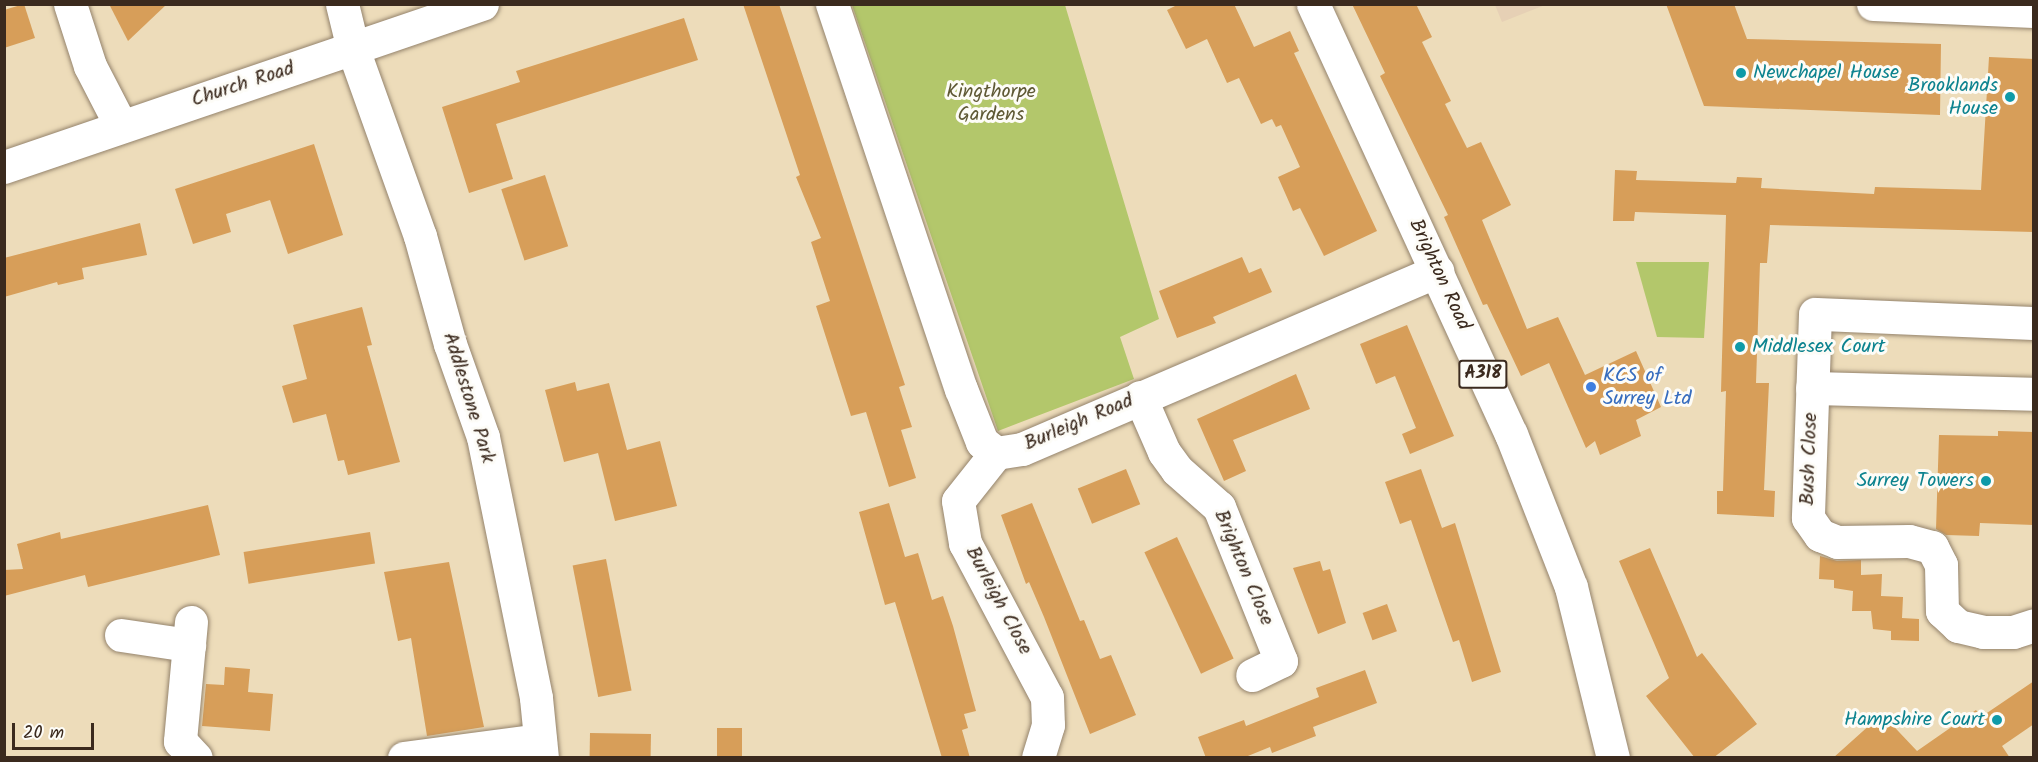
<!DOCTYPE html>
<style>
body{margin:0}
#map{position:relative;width:2038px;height:762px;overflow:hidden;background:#eddcba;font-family:Kalam,sans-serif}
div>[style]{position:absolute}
.built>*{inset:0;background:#e6d0b5}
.green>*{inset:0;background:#b3c76b}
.building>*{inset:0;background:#d79e59;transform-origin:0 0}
.roads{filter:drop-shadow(0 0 2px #94836c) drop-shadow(0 0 2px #94836c)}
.minor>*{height:33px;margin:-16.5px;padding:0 16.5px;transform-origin:16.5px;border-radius:16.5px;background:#fff}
.secondary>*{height:33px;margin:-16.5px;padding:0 16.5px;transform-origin:16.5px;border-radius:16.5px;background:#fff}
.primary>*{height:33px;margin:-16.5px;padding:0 16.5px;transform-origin:16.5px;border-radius:16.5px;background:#fff}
.dots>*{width:16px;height:16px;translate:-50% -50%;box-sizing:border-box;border:3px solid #fdfcf7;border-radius:50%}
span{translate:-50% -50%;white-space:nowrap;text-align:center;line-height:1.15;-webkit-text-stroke:6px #fdfcf7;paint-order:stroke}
.shield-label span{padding:2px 4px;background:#fdfcf7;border:2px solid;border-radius:4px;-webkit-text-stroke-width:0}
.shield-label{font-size:18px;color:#3b2a1e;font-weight:700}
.culture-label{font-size:20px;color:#0d838f}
.left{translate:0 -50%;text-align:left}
.right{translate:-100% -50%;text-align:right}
.street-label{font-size:20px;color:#3b2a1e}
.park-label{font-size:20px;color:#5f5935}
.shop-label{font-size:20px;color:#366cbe}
.frame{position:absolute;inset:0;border:6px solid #3b2a1e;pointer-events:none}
.scale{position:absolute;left:12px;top:723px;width:82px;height:27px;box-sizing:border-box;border:3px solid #3b2a1e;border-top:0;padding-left:8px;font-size:18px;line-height:21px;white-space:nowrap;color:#3b2a1e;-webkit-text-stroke:4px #fdfcf7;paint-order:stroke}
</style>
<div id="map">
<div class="built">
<div style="clip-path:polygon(1495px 5px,1545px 5px,1502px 22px)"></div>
</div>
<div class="green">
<div style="clip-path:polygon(852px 5px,1065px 5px,1159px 319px,1120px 337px,1134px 379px,998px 431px)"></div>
<div style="clip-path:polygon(1636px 262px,1709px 262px,1704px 338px,1657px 337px)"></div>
</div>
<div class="building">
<div style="clip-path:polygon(24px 4px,35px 38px,4px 48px,4px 10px)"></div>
<div style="clip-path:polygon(109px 4px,167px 4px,128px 41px)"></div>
<div style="clip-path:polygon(743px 4px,779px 4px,905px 385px,899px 387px,912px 427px,901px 430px,916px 478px,889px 487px,866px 412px,851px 416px,816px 306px,830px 301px,811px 242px,821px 238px,796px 177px,800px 175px)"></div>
<div style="clip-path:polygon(1179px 4px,1234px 4px,1254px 47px,1290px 31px,1299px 51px,1294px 53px,1377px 231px,1324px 256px,1300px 208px,1293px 211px,1278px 177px,1300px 167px,1281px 125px,1276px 127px,1272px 119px,1261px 124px,1239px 78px,1227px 83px,1207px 39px,1186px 49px,1167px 10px)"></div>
<div style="clip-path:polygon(1352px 4px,1416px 4px,1432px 37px,1422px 42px,1451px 101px,1445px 104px,1467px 148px,1481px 142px,1511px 205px,1482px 220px,1527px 329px,1558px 317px,1585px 375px,1636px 351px,1661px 407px,1636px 420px,1641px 436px,1600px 455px,1595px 441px,1586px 448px,1549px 363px,1521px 376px,1487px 304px,1483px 305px,1444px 217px,1448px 215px,1380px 76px,1385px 73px)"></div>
<div style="clip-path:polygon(1666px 4px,1734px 4px,1747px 39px,1941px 44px,1940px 115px,1704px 106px)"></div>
<div style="clip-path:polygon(684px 18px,698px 60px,496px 124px,513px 179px,469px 193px,442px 107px,520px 82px,516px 71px)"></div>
<div style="clip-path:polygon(1989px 57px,2034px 59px,2034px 232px,1770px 225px,1767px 263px,1760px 263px,1756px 383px,1769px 383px,1764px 490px,1775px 491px,1774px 517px,1717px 514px,1717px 491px,1723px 491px,1726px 391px,1721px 392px,1726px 215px,1635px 212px,1634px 221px,1613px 221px,1615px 170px,1637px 171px,1636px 180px,1736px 183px,1737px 177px,1762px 178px,1761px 188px,1874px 194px,1875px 187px,1981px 190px)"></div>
<div style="clip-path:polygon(314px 144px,343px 235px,288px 254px,270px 200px,226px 214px,231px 232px,193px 244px,175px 189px)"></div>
<div style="left:545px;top:175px;width:75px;height:46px;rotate:72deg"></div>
<div style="clip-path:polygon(140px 223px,147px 255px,82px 268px,84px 279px,58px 285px,57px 282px,4px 297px,4px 258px)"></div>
<div style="clip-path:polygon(1242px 257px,1249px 273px,1261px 268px,1272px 292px,1213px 317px,1216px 323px,1177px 338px,1159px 291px)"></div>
<div style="clip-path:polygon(362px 307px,372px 345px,367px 346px,400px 462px,348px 475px,344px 460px,338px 461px,326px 414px,293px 423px,282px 386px,307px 379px,293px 325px)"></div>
<div style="clip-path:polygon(1407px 325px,1454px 436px,1410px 454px,1402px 434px,1416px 428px,1395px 376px,1376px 384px,1360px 344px)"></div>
<div style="clip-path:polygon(1296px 374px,1310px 409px,1233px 440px,1246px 471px,1224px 481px,1197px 419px)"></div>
<div style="clip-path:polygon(575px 382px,577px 391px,609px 383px,627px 450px,660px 441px,677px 506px,615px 521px,598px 453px,564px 462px,545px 390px)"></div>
<div style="clip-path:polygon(1998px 431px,2034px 432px,2034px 525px,1980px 523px,1979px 536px,1946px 535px,1936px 529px,1939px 435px,1998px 436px)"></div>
<div style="left:1126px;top:469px;width:38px;height:52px;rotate:68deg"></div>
<div style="clip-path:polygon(1421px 469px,1442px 528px,1455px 523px,1501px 672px,1472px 682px,1459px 640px,1453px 642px,1411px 520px,1400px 524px,1385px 482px)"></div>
<div style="clip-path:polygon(889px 503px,905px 557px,918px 553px,932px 600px,943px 596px,953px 626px,976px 711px,964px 714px,968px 728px,962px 730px,970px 758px,942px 758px,895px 602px,885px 605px,859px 512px)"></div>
<div style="clip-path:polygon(1032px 503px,1080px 621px,1084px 620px,1100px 659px,1111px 655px,1136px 715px,1090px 734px,1044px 617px,1029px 582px,1026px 584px,1001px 515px)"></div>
<div style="clip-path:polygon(208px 505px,220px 555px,88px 587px,85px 575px,4px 596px,4px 570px,23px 569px,17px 544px,60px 532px,61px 539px)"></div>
<div style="left:370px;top:532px;width:32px;height:128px;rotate:81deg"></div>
<div style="left:1177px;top:537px;width:134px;height:36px;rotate:65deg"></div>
<div style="clip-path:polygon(1650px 548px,1697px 657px,1702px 653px,1757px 724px,1713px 758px,1695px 758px,1646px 696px,1669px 678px,1619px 561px)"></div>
<div style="clip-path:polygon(1820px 556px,1837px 561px,1861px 560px,1861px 575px,1882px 574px,1881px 596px,1903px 597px,1902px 618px,1919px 619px,1919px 641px,1891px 640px,1891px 631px,1873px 629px,1871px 611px,1852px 611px,1853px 591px,1834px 588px,1834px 580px,1819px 579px)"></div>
<div style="left:606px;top:559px;width:134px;height:34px;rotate:79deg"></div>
<div style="clip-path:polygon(1320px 561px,1323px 571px,1330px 569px,1346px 623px,1318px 634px,1293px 568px)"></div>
<div style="clip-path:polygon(449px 562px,484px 727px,427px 736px,411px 638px,398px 641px,384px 572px)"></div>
<div style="left:1387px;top:604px;width:29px;height:26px;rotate:70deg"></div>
<div style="clip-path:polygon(225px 667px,250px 669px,248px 692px,273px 694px,270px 731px,202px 726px,206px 684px,224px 685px)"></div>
<div style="clip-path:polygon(1365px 670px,1377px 703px,1313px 727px,1316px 736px,1272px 753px,1270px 747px,1243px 758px,1206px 758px,1198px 737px,1244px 720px,1246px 726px,1319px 697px,1316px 688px)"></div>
<div style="clip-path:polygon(2034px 681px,2034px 724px,2002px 746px,2010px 758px,1833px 758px,1882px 714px,1917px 751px,1976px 710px,1981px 717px)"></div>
<div style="left:717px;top:728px;width:25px;height:30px"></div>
<div style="left:590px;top:733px;width:61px;height:25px;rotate:1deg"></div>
</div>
<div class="roads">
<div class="minor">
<div style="left:70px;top:4px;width:65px;rotate:72.1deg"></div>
<div style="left:90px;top:66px;width:68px;rotate:62.7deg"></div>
<div style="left:342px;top:4px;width:46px;rotate:76.3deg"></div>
<div style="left:353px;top:49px;width:199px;rotate:70.3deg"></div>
<div style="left:420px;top:236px;width:112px;rotate:74.5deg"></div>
<div style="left:450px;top:344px;width:99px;rotate:70.5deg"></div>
<div style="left:483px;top:437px;width:266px;rotate:78.5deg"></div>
<div style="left:536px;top:698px;width:60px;rotate:84.3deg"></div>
<div style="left:832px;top:4px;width:406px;rotate:71.5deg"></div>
<div style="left:961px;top:389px;width:57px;rotate:68.4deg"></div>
<div style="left:982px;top:442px;width:18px;rotate:38deg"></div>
<div style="left:996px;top:453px;width:26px;rotate:-9deg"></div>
<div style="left:1022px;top:449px;width:452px;rotate:-23.2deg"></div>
<div style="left:1873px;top:4px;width:161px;rotate:2.5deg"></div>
<div style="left:2034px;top:323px;width:219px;rotate:-177.6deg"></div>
<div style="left:1815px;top:314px;width:204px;rotate:92deg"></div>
<div style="left:1808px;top:518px;width:21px;rotate:55deg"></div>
<div style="left:1820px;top:535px;width:18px;rotate:22deg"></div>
<div style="left:1837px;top:542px;width:72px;rotate:-0.8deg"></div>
<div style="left:1909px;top:541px;width:24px;rotate:15deg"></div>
<div style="left:1932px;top:547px;width:20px;rotate:63deg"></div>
<div style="left:1941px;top:565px;width:46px;rotate:88.8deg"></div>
<div style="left:1942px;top:611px;width:22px;rotate:43deg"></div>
<div style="left:1958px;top:626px;width:26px;rotate:13deg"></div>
<div style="left:1983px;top:632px;width:30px"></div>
<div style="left:2013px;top:632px;width:22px;rotate:-18deg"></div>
<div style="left:1812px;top:388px;width:222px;rotate:1.5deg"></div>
<div style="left:1140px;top:397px;width:60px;rotate:66.4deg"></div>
<div style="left:1164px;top:452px;width:22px;rotate:54deg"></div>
<div style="left:1177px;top:470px;width:56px;rotate:41.4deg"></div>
<div style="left:1219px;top:507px;width:166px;rotate:68.1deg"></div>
<div style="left:1281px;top:661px;width:32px;rotate:154deg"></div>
<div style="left:996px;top:453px;width:61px;rotate:128.4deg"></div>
<div style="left:958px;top:501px;width:43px;rotate:80.5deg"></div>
<div style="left:965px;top:543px;width:174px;rotate:62deg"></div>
<div style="left:1047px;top:697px;width:28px;rotate:88deg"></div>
<div style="left:1048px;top:725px;width:34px;rotate:107deg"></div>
<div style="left:191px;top:622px;width:120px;rotate:95.3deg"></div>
<div style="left:180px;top:741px;width:23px;rotate:47deg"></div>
<div style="left:121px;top:635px;width:69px;rotate:8.4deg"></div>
<div style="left:404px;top:758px;width:137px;rotate:-7.5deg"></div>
</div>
<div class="secondary">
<div style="left:4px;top:167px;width:505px;rotate:-18.83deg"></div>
</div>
<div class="primary">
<div style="left:1313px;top:4px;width:473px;rotate:65.3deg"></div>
<div style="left:1511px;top:434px;width:164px;rotate:68.6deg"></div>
<div style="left:1571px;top:587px;width:176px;rotate:76.2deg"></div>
</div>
</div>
<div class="dots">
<div style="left:1741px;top:73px;background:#0f9aa8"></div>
<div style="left:2010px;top:97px;background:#0f9aa8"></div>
<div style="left:1740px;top:347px;background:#0f9aa8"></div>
<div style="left:1591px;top:387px;background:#3f7fe0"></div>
<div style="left:1986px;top:481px;background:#0f9aa8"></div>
<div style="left:1997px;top:720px;background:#0f9aa8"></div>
</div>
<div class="shield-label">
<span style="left:1483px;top:374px">A318</span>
</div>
<div class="culture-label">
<span class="left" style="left:1753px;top:73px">Newchapel House</span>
<span class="right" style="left:1998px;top:98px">Brooklands<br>House</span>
<span class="left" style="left:1752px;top:347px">Middlesex Court</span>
<span class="right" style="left:1974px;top:481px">Surrey Towers</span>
<span class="right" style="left:1985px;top:720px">Hampshire Court</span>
</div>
<div class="street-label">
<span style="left:243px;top:85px;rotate:-18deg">Church Road</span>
<span style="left:1439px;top:275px;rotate:65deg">Brighton Road</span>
<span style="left:468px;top:398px;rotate:73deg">Addlestone Park</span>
<span style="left:1079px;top:423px;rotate:-23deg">Burleigh Road</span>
<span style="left:1810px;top:459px;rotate:-88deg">Bush Close</span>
<span style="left:1243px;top:568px;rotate:67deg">Brighton Close</span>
<span style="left:998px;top:601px;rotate:62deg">Burleigh Close</span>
</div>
<div class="park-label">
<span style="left:991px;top:104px">Kingthorpe<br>Gardens</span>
</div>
<div class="shop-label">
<span class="left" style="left:1603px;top:388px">KCS of<br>Surrey Ltd</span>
</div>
<div class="frame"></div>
<div class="scale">20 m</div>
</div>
